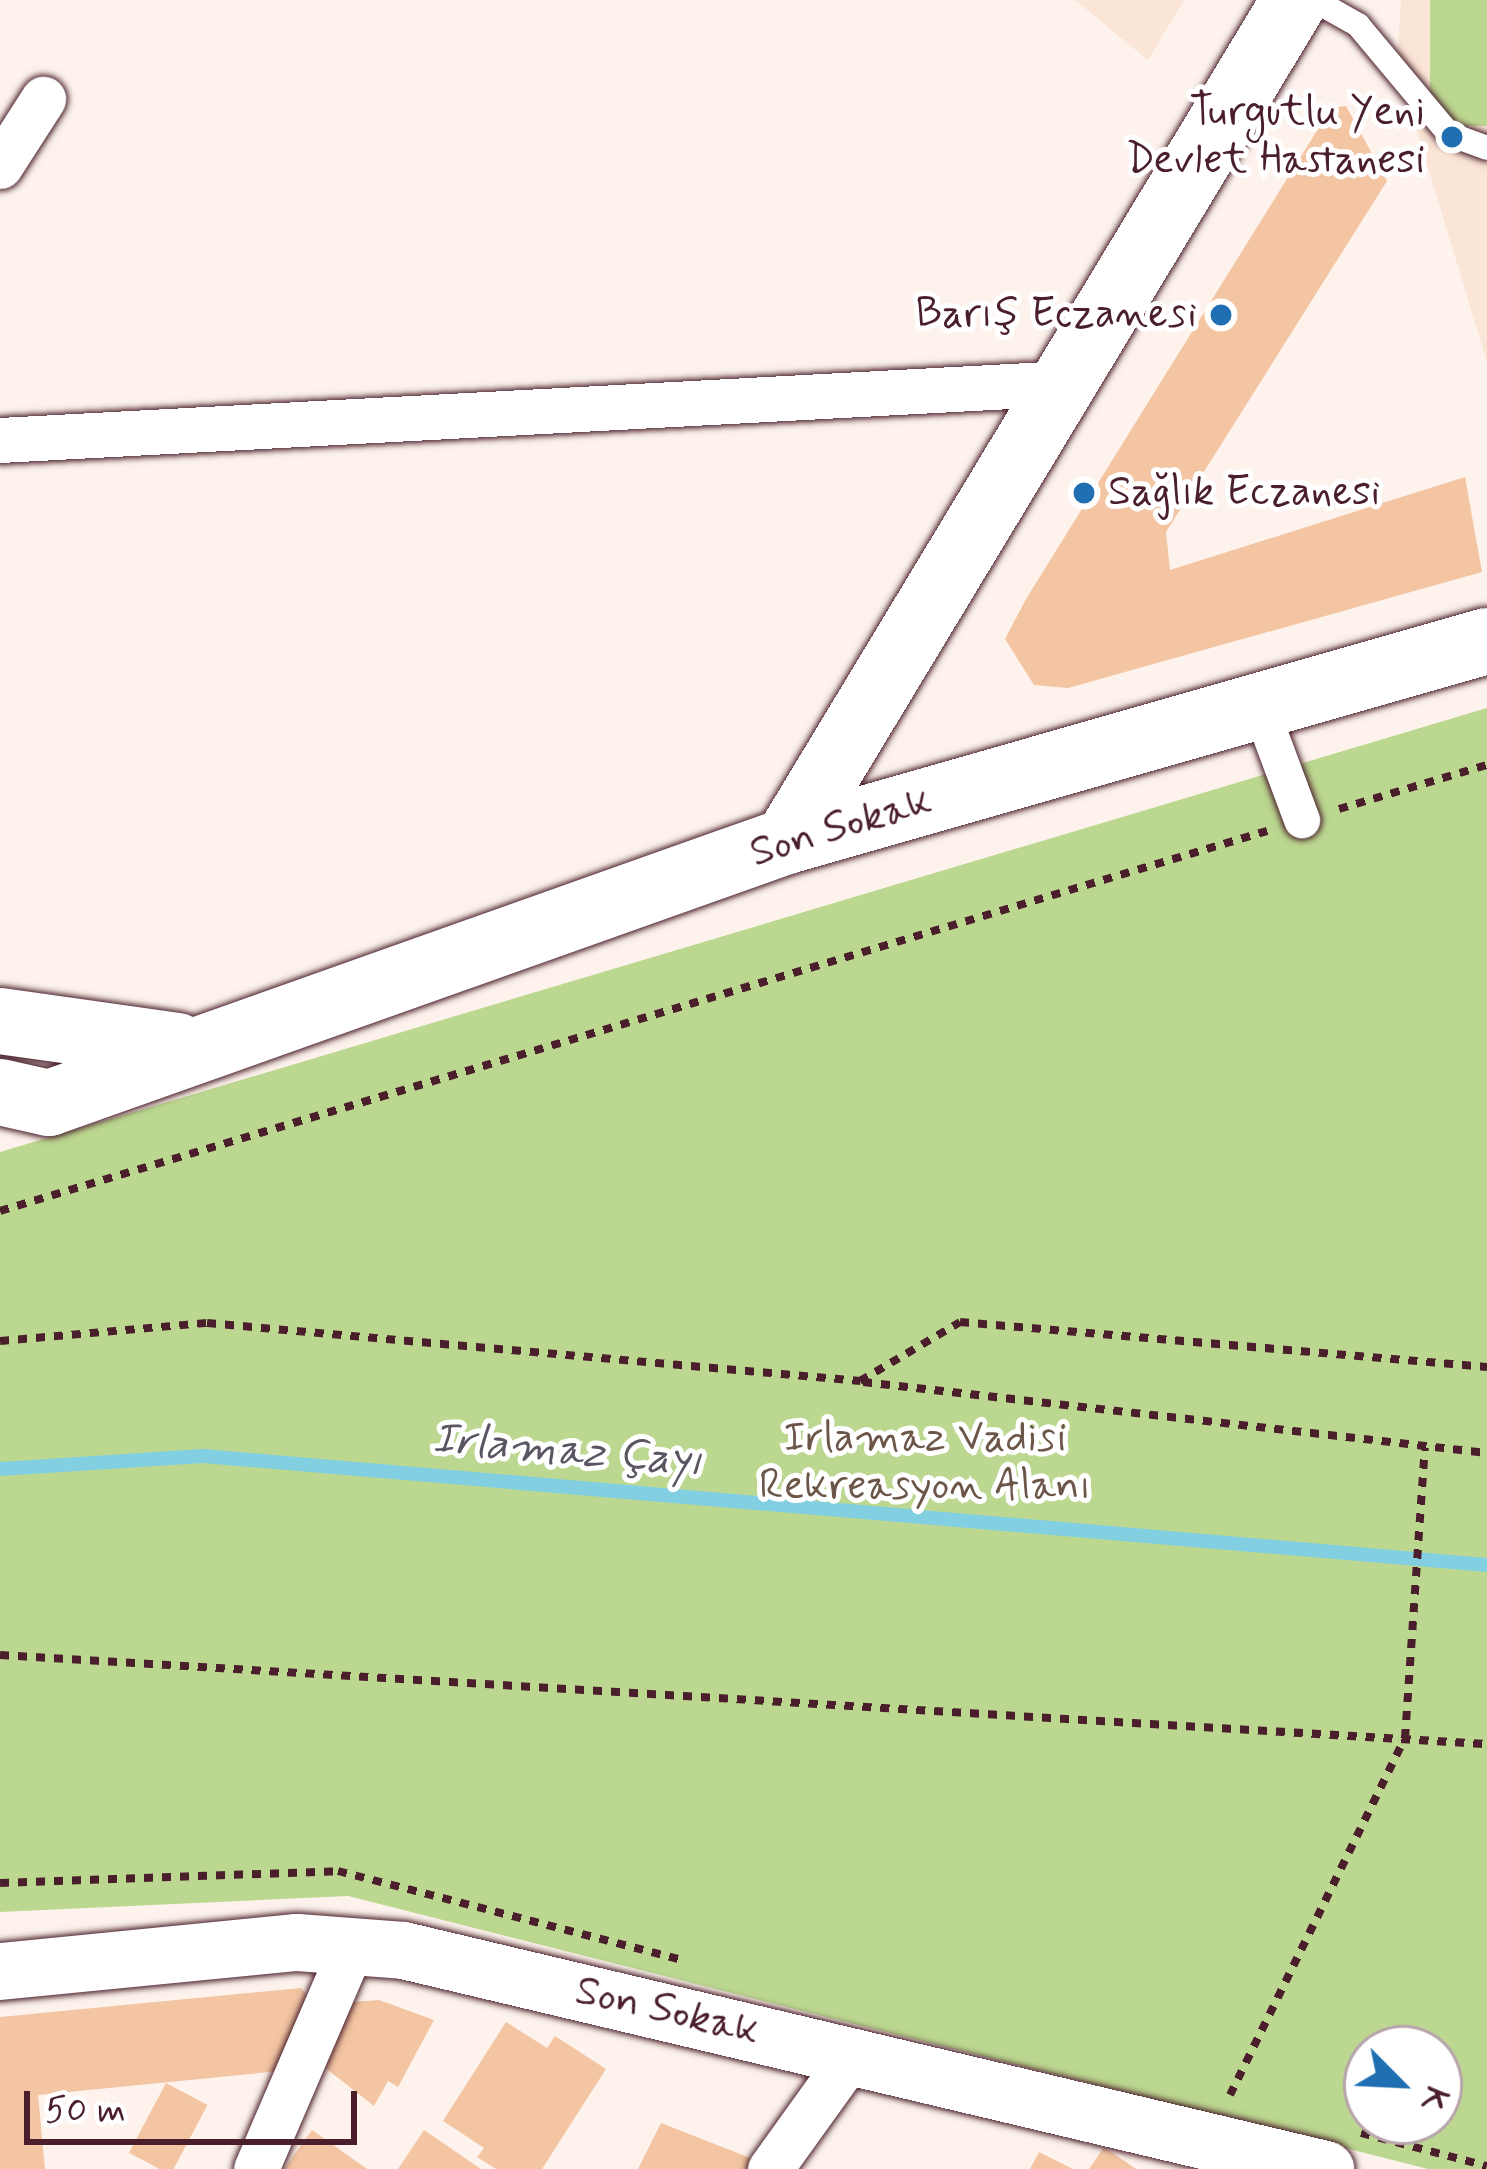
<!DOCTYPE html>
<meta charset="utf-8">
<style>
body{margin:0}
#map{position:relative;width:1487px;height:2169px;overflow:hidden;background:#fdf3ec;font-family:Mynerve,sans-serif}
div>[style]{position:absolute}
.built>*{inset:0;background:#fae5d6}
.green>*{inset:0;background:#bcd890;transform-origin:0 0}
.stream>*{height:14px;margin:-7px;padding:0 7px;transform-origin:7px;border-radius:7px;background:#82cfe1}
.building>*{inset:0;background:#f3c5a2;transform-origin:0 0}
.path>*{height:8px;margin-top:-4px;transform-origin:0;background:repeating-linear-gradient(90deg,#4a1f2b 0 9px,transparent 0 18px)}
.roads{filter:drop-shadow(0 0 3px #4a1f2b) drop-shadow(0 0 3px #4a1f2b)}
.service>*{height:24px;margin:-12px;padding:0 12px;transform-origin:12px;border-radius:12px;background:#fff}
.pedestrian>*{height:36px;margin:-18px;padding:0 18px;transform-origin:18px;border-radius:18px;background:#fff}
.minor>*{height:45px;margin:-22.5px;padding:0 22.5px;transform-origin:22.5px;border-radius:22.5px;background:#fff}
.tertiary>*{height:57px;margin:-28.5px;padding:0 28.5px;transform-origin:28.5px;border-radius:28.5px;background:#fff}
.secondary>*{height:66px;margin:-33px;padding:0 33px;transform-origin:33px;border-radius:33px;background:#fff}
.dots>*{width:33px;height:33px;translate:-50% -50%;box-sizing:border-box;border:6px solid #fff;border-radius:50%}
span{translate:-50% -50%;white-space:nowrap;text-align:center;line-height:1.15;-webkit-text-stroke:10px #fff;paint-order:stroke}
.poi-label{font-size:42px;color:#4a1f2b}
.right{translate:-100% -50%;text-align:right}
.left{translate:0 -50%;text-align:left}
.street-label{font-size:42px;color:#4a1f2b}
.park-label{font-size:42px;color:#6c5649}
.water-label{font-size:45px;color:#5b5462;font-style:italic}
.north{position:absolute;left:1343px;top:2025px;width:120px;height:120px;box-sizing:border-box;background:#fff;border:3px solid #b7a5aa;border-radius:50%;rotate:114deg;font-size:33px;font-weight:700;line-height:48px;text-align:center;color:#4a1f2b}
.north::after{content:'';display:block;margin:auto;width:42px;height:54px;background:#1f6fb2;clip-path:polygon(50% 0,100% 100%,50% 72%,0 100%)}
.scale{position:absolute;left:24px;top:2091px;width:333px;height:54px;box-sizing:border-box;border:6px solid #4a1f2b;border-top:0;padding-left:15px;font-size:36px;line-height:42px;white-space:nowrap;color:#4a1f2b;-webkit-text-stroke:9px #fff;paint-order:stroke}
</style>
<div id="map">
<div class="built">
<div style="clip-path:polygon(1075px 0,1184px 0,1148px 60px)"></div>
<div style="clip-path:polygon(1401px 0,1487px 0,1487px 362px,1397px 65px)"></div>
</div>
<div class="green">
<div style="left:1430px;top:0;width:57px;height:126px"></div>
<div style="clip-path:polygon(evenodd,1487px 708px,1487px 2169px,1428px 2169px,348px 1896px,0 1912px,0 1152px,1487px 708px,1367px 2049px,1439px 2049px,1439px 2121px,1367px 2121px,1367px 2049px)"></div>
</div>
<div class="stream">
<div style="left:0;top:1469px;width:203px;rotate:-3.7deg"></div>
<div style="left:203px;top:1456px;width:1289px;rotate:4.85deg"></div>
</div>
<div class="building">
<div style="clip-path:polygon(1346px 106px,1387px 181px,1166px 532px,1170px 570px,1465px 477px,1482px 572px,1068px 688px,1034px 685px,1005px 639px,1026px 599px,1331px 108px)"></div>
<div style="clip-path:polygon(301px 1988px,311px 2000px,280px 2071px,38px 2095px,45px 2169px,0 2169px,0 2017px)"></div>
<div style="clip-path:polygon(379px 2000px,434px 2020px,398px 2087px,388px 2081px,374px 2106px,319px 2063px,352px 2002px)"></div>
<div style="clip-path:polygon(506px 2022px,547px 2048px,555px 2036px,606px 2069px,542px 2169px,496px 2169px,477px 2157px,484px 2148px,443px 2121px)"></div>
<div style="left:166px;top:2083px;width:47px;height:79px;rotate:28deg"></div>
<div style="clip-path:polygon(661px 2123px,758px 2161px,752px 2169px,638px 2169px)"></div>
<div style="clip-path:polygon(312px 2130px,367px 2169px,284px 2169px)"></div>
<div style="clip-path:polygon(424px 2130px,481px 2169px,398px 2169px)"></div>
<div style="clip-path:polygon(1104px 2147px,1136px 2169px,1089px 2169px)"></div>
<div style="clip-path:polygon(1039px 2152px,1073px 2169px,1030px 2169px)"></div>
</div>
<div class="path">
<div style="left:1339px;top:809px;width:154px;rotate:-16.6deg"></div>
<div style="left:0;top:1211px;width:1323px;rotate:-16.7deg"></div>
<div style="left:0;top:1341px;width:208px;rotate:-5deg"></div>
<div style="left:207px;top:1323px;width:656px;rotate:5.08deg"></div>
<div style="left:860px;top:1381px;width:116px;rotate:-30.5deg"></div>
<div style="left:960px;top:1322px;width:529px;rotate:4.88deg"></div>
<div style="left:863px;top:1382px;width:628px;rotate:6.49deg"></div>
<div style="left:0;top:1655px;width:1490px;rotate:3.43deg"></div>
<div style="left:0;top:1883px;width:338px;rotate:-2deg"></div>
<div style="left:338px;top:1871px;width:356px;rotate:14.5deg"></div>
<div style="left:1230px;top:2095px;width:398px;rotate:-63.9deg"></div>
<div style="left:1405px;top:1738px;width:291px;rotate:-86.1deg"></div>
<div style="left:1361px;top:2133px;width:130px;rotate:14.7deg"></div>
</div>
<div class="roads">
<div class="service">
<div style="left:1314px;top:0;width:51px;rotate:29.6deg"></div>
<div style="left:1358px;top:25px;width:142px;rotate:50.1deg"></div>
<div style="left:1449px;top:134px;width:40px;rotate:20.2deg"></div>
</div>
<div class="pedestrian">
<div style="left:1260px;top:707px;width:121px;rotate:69.6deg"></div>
</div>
<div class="minor">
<div style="left:0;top:166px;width:80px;rotate:-57.3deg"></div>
<div style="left:0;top:440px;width:1067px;rotate:-3.06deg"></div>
<div style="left:256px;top:2169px;width:245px;rotate:-66.7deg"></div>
<div style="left:770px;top:2169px;width:140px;rotate:-54.3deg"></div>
</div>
<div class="tertiary">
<div style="left:0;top:1971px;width:298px;rotate:-5.6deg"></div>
<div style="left:297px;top:1942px;width:106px;rotate:4.3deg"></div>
<div style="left:403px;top:1950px;width:948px;rotate:13.36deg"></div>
</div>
<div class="secondary">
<div style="left:787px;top:841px;width:983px;rotate:-58.87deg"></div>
<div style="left:0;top:1021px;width:179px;rotate:8deg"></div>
<div style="left:0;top:1092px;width:50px;rotate:12.7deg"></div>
<div style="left:49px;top:1103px;width:783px;rotate:-19.55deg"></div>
<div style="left:787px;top:841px;width:728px;rotate:-15.95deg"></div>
</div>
</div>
<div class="dots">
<div style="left:1452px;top:137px;background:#1f6fb2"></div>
<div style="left:1221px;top:315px;background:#1f6fb2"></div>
<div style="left:1084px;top:493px;background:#1f6fb2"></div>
</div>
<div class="poi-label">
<span class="right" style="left:1425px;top:137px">Turgutlu Yeni<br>Devlet Hastanesi</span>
<span class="right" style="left:1197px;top:315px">Barış Eczanesi</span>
<span class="left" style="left:1108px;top:493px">Sağlık Eczanesi</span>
</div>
<div class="street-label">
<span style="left:841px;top:828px;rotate:-17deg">Son Sokak</span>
<span style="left:667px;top:2012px;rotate:13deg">Son Sokak</span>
</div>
<div class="park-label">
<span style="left:925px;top:1463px">Irlamaz Vadisi<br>Rekreasyon Alanı</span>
</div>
<div class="water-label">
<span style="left:567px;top:1451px;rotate:5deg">Irlamaz Çayı</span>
</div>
<div class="north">K</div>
<div class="scale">50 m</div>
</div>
